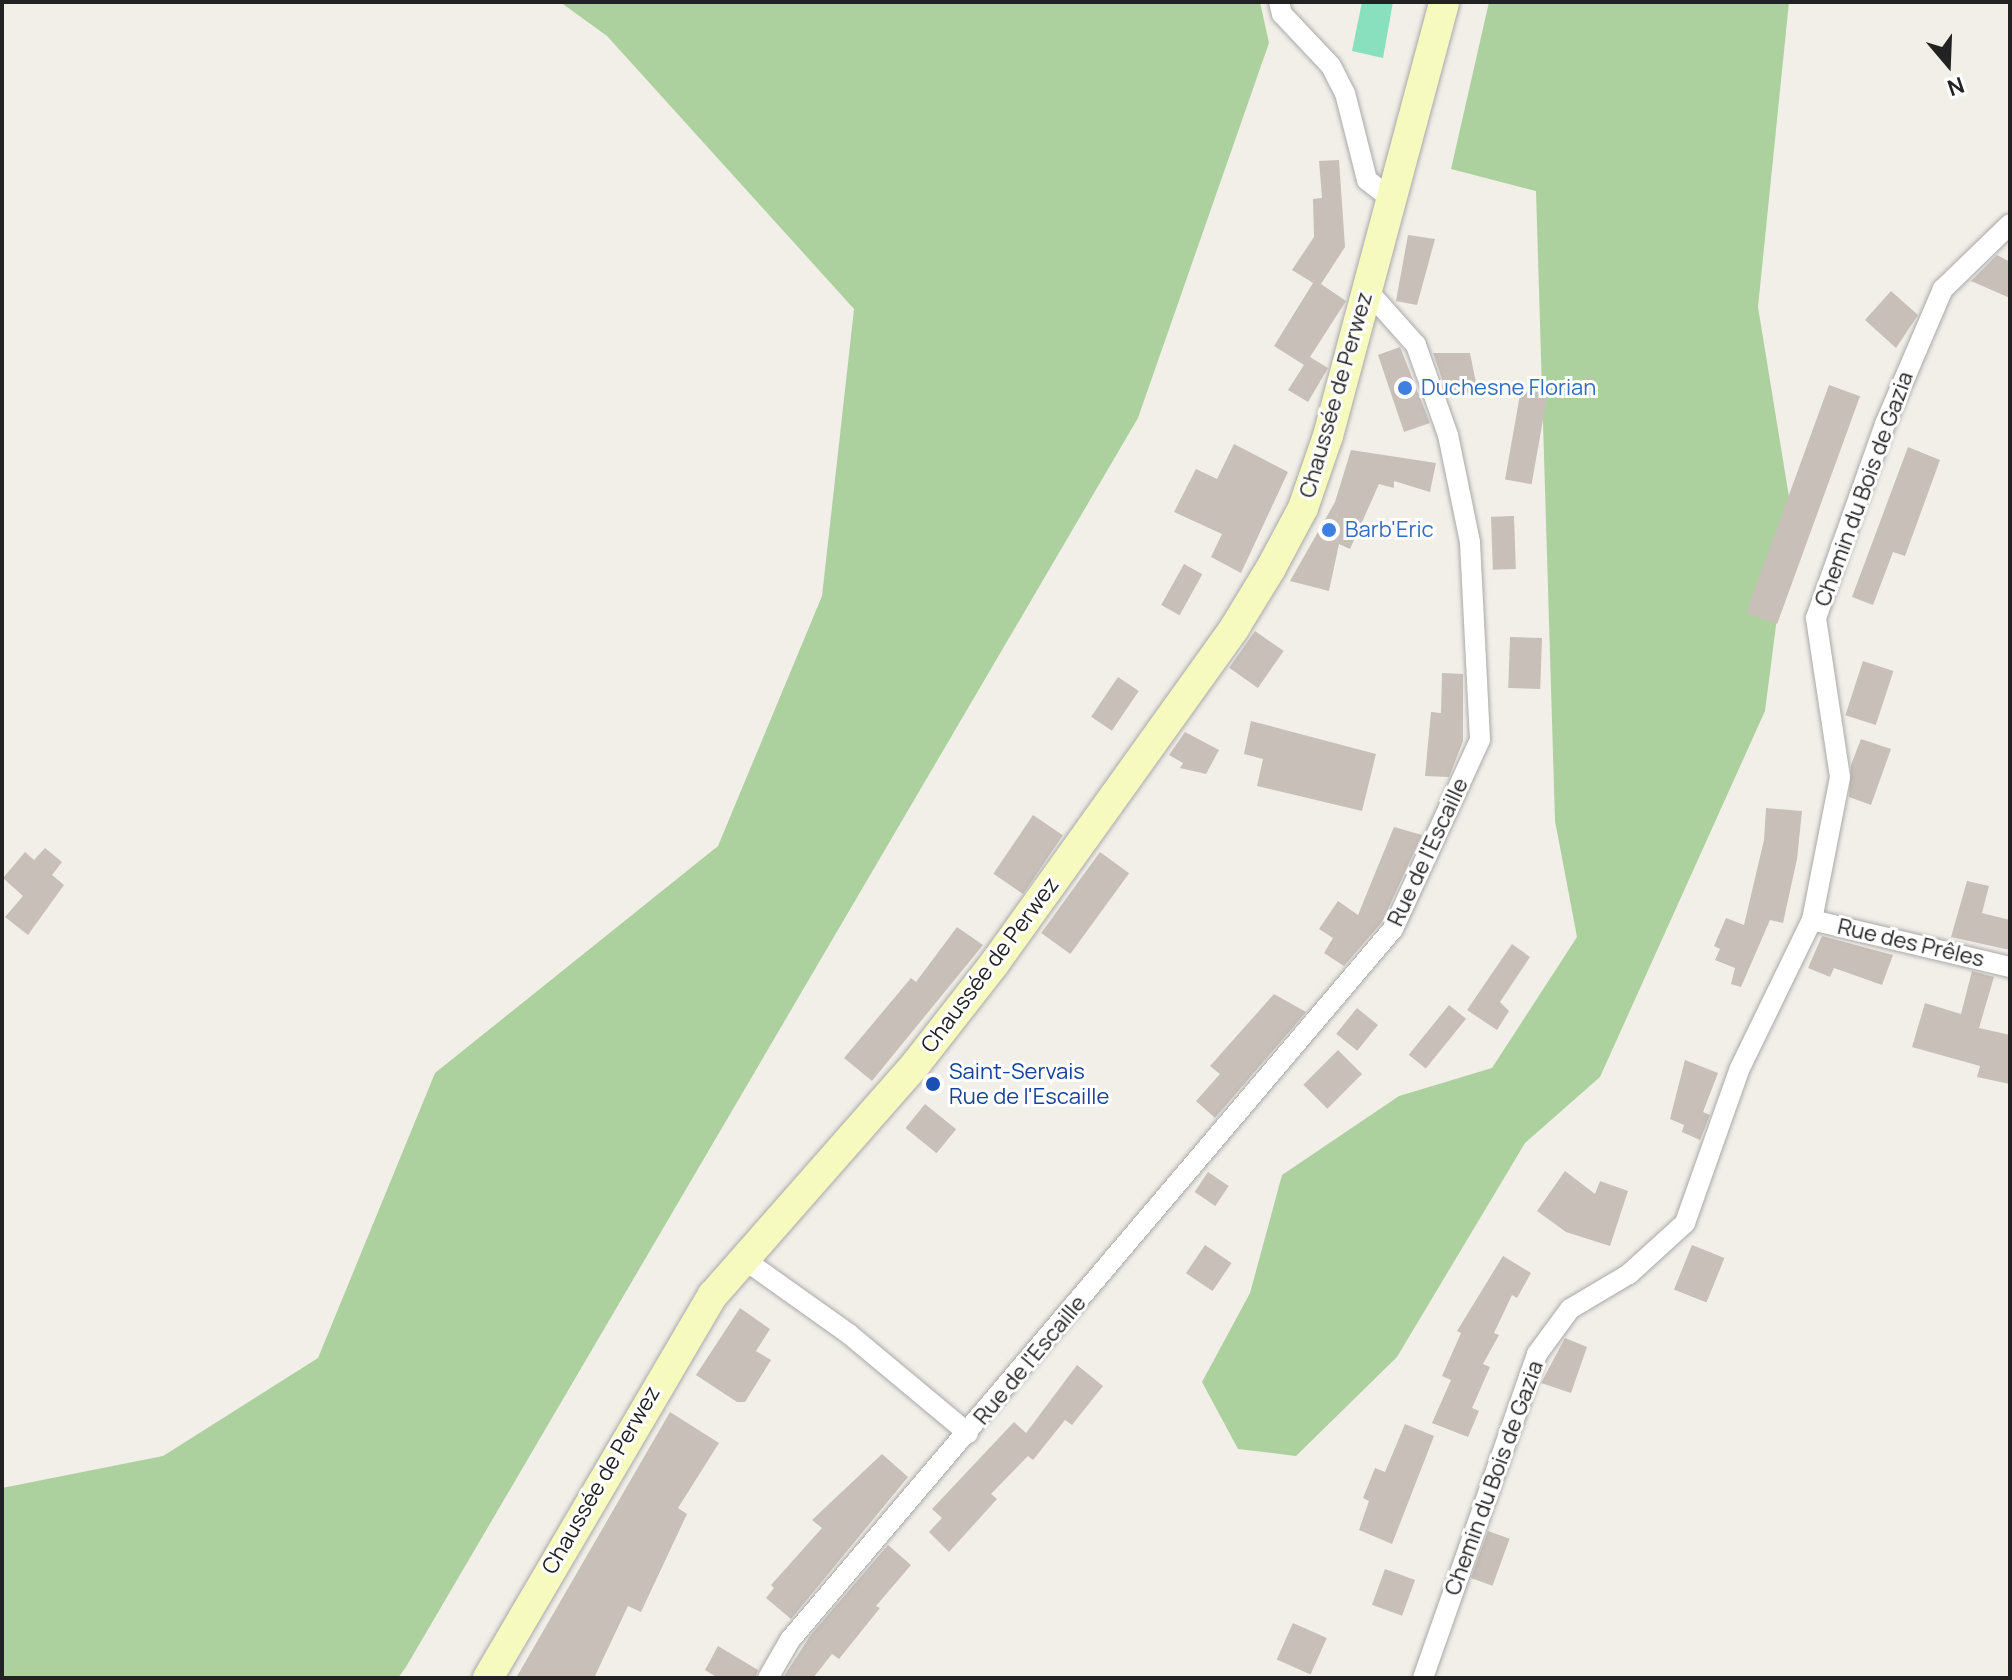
<!DOCTYPE html>
<meta charset="utf-8">
<style>
body{margin:0}
#map{position:relative;width:2012px;height:1680px;overflow:hidden;background:#f2efe9;font-family:Manrope,sans-serif}
div>[style]{position:absolute}
.forest>*{inset:0;background:#add19e}
.pitch>*{inset:0;background:#88e0be}
.building>*{inset:0;background:#c7bfb8;transform-origin:0 0}
.roads{filter:drop-shadow(0 0 2px #a9a9a9) drop-shadow(0 0 2px #a9a9a9)}
.minor>*{height:20px;margin:-10px;padding:0 10px;transform-origin:10px;border-radius:10px;background:#fff}
.secondary>*{height:30px;margin:-15px;padding:0 15px;transform-origin:15px;border-radius:15px;background:#f7fabf}
.dots>*{width:22px;height:22px;translate:-50% -50%;box-sizing:border-box;border:4px solid #fff;border-radius:50%}
span{translate:-50% -50%;white-space:nowrap;text-align:center;line-height:1.15;-webkit-text-stroke:6px #fff;paint-order:stroke}
.shop-label{font-size:22px;color:#366cbe}
.left{translate:0 -50%;text-align:left}
.street-label{font-size:22px;color:#222}
.transit-label{font-size:22px;color:#164399}
.frame{position:absolute;inset:0;border:4px solid #222;pointer-events:none}
.north{position:absolute;left:1908px;top:24px;width:80px;height:80px;-webkit-text-stroke:6px #fff;paint-order:stroke;rotate:161deg;font-size:22px;font-weight:700;line-height:32px;text-align:center;color:#222}
.north::after{content:'';display:block;margin:auto;width:28px;height:36px;background:#222;clip-path:polygon(50% 0,100% 100%,50% 72%,0 100%)}
</style>
<div id="map">
<div class="forest">
<div style="clip-path:polygon(560px 2px,1260px 2px,1269px 43px,1138px 418px,406px 1667px,398px 1678px,2px 1678px,2px 1488px,163px 1456px,318px 1358px,435px 1073px,718px 846px,822px 596px,854px 309px,607px 36px)"></div>
<div style="clip-path:polygon(1489px 2px,1789px 2px,1758px 307px,1791px 509px,1765px 711px,1600px 1077px,1525px 1143px,1397px 1357px,1296px 1456px,1238px 1449px,1202px 1382px,1250px 1293px,1282px 1175px,1399px 1096px,1492px 1068px,1577px 937px,1555px 821px,1536px 191px,1451px 169px)"></div>
</div>
<div class="pitch">
<div style="clip-path:polygon(1362px 2px,1393px 2px,1383px 58px,1352px 51px)"></div>
</div>
<div class="building">
<div style="clip-path:polygon(1339px 160px,1345px 247px,1321px 284px,1346px 301px,1310px 357px,1328px 368px,1308px 402px,1288px 390px,1304px 365px,1274px 346px,1313px 283px,1292px 270px,1314px 237px,1313px 199px,1322px 198px,1319px 161px)"></div>
<div style="clip-path:polygon(1408px 235px,1435px 239px,1417px 305px,1396px 301px)"></div>
<div style="clip-path:polygon(1997px 255px,2010px 262px,2010px 298px,1971px 281px)"></div>
<div style="clip-path:polygon(1891px 291px,1918px 315px,1896px 348px,1865px 320px)"></div>
<div style="clip-path:polygon(1400px 347px,1430px 423px,1404px 432px,1378px 355px)"></div>
<div style="clip-path:polygon(1433px 353px,1470px 353px,1478px 393px,1447px 393px)"></div>
<div style="left:1829px;top:385px;width:33px;height:242px;rotate:20deg"></div>
<div style="left:1521px;top:389px;width:27px;height:92px;rotate:10deg"></div>
<div style="clip-path:polygon(1234px 444px,1288px 472px,1241px 573px,1211px 557px,1222px 534px,1174px 512px,1196px 469px,1217px 479px)"></div>
<div style="clip-path:polygon(1908px 447px,1940px 460px,1905px 556px,1893px 552px,1873px 605px,1852px 597px)"></div>
<div style="clip-path:polygon(1351px 450px,1436px 463px,1430px 492px,1394px 481px,1394px 488px,1379px 484px,1350px 549px,1339px 544px,1329px 591px,1290px 581px,1335px 502px)"></div>
<div style="left:1514px;top:516px;width:53px;height:23px;rotate:88deg"></div>
<div style="left:1184px;top:564px;width:21px;height:47px;rotate:29deg"></div>
<div style="left:1255px;top:631px;width:35px;height:45px;rotate:35deg"></div>
<div style="left:1510px;top:637px;width:32px;height:51px;rotate:2deg"></div>
<div style="left:1863px;top:661px;width:32px;height:57px;rotate:18deg"></div>
<div style="clip-path:polygon(1442px 673px,1463px 674px,1463px 741px,1449px 777px,1425px 776px,1431px 712px,1441px 713px)"></div>
<div style="left:1118px;top:677px;width:25px;height:48px;rotate:34deg"></div>
<div style="clip-path:polygon(1251px 721px,1376px 754px,1362px 811px,1257px 786px,1263px 759px,1244px 754px)"></div>
<div style="clip-path:polygon(1185px 732px,1219px 750px,1206px 774px,1180px 768px,1183px 763px,1169px 755px)"></div>
<div style="clip-path:polygon(1861px 739px,1891px 749px,1871px 805px,1849px 797px,1851px 765px)"></div>
<div style="clip-path:polygon(1766px 808px,1802px 811px,1797px 859px,1783px 923px,1770px 920px,1741px 987px,1731px 984px,1735px 968px,1715px 960px,1720px 949px,1714px 946px,1726px 918px,1744px 925px,1764px 840px)"></div>
<div style="left:1033px;top:815px;width:36px;height:71px;rotate:34deg"></div>
<div style="clip-path:polygon(1394px 827px,1422px 835px,1382px 922px,1344px 966px,1324px 953px,1333px 938px,1319px 929px,1338px 901px,1358px 915px)"></div>
<div style="clip-path:polygon(45px 848px,62px 862px,52px 875px,64px 885px,28px 935px,5px 917px,23px 896px,3px 878px,25px 852px,34px 860px)"></div>
<div style="left:1100px;top:852px;width:36px;height:100px;rotate:36deg"></div>
<div style="clip-path:polygon(1967px 881px,1989px 886px,1982px 913px,2010px 920px,2010px 950px,1951px 937px)"></div>
<div style="clip-path:polygon(957px 927px,983px 945px,872px 1081px,844px 1058px,911px 978px,916px 982px)"></div>
<div style="clip-path:polygon(1822px 936px,1893px 955px,1882px 985px,1834px 968px,1830px 977px,1808px 968px)"></div>
<div style="clip-path:polygon(1512px 944px,1530px 957px,1500px 1002px,1509px 1011px,1497px 1030px,1467px 1010px)"></div>
<div style="clip-path:polygon(1972px 971px,1994px 977px,1979px 1028px,2010px 1035px,2010px 1084px,1977px 1077px,1980px 1066px,1912px 1047px,1925px 1003px,1961px 1014px)"></div>
<div style="clip-path:polygon(1274px 994px,1306px 1012px,1215px 1118px,1196px 1101px,1220px 1074px,1210px 1066px)"></div>
<div style="left:1449px;top:1005px;width:22px;height:64px;rotate:39deg"></div>
<div style="left:1357px;top:1008px;width:27px;height:33px;rotate:39deg"></div>
<div style="left:1338px;top:1050px;width:34px;height:49px;rotate:45deg"></div>
<div style="clip-path:polygon(1685px 1060px,1718px 1073px,1703px 1112px,1710px 1115px,1700px 1140px,1682px 1132px,1684px 1125px,1670px 1119px)"></div>
<div style="left:925px;top:1104px;width:40px;height:31px;rotate:39deg"></div>
<div style="clip-path:polygon(1565px 1171px,1595px 1194px,1600px 1181px,1628px 1191px,1610px 1246px,1566px 1232px,1537px 1211px)"></div>
<div style="left:1208px;top:1172px;width:25px;height:24px;rotate:34deg"></div>
<div style="left:1205px;top:1245px;width:32px;height:34px;rotate:34deg"></div>
<div style="left:1692px;top:1245px;width:35px;height:48px;rotate:22deg"></div>
<div style="clip-path:polygon(1503px 1256px,1531px 1273px,1517px 1298px,1512px 1295px,1494px 1333px,1499px 1335px,1483px 1364px,1490px 1367px,1472px 1408px,1479px 1411px,1468px 1437px,1432px 1423px,1451px 1380px,1442px 1376px,1461px 1333px,1457px 1331px)"></div>
<div style="clip-path:polygon(740px 1308px,770px 1329px,756px 1351px,771px 1360px,745px 1402px,737px 1402px,696px 1375px)"></div>
<div style="clip-path:polygon(1565px 1338px,1587px 1347px,1571px 1393px,1541px 1383px)"></div>
<div style="clip-path:polygon(1077px 1365px,1103px 1386px,1072px 1425px,1065px 1420px,1033px 1460px,1028px 1456px,991px 1494px,997px 1499px,949px 1552px,929px 1532px,942px 1518px,932px 1509px,1014px 1422px,1026px 1433px)"></div>
<div style="clip-path:polygon(670px 1412px,719px 1443px,678px 1508px,687px 1514px,641px 1612px,628px 1606px,594px 1678px,516px 1678px)"></div>
<div style="clip-path:polygon(1405px 1424px,1434px 1436px,1392px 1544px,1359px 1530px,1369px 1501px,1363px 1498px,1375px 1468px,1385px 1472px)"></div>
<div style="clip-path:polygon(882px 1454px,908px 1477px,791px 1619px,766px 1598px,774px 1588px,771px 1585px,822px 1528px,812px 1520px)"></div>
<div style="left:1488px;top:1531px;width:23px;height:50px;rotate:20deg"></div>
<div style="clip-path:polygon(888px 1545px,911px 1565px,876px 1606px,880px 1608px,839px 1659px,832px 1654px,813px 1678px,783px 1678px,810px 1636px)"></div>
<div style="left:1385px;top:1569px;width:32px;height:38px;rotate:20deg"></div>
<div style="left:1293px;top:1623px;width:37px;height:40px;rotate:24deg"></div>
<div style="clip-path:polygon(718px 1646px,758px 1670px,755px 1678px,718px 1678px,705px 1670px)"></div>
</div>
<div class="roads">
<div class="minor">
<div style="left:1279px;top:2px;width:12px;rotate:76deg"></div>
<div style="left:1282px;top:14px;width:71px;rotate:46.7deg"></div>
<div style="left:1331px;top:66px;width:30px;rotate:63deg"></div>
<div style="left:1345px;top:93px;width:90px;rotate:75.8deg"></div>
<div style="left:1367px;top:180px;width:31px;rotate:38deg"></div>
<div style="left:1812px;top:920px;width:204px;rotate:13.4deg"></div>
<div style="left:742px;top:1258px;width:131px;rotate:35.4deg"></div>
<div style="left:849px;top:1334px;width:155px;rotate:39.8deg"></div>
<div style="left:768px;top:1678px;width:44px;rotate:-59.9deg"></div>
<div style="left:790px;top:1640px;width:932px;rotate:-49.7deg"></div>
<div style="left:1393px;top:929px;width:208px;rotate:-65.3deg"></div>
<div style="left:1480px;top:740px;width:198px;rotate:-92.9deg"></div>
<div style="left:1470px;top:542px;width:109px;rotate:-101.6deg"></div>
<div style="left:1448px;top:435px;width:96px;rotate:-109.6deg"></div>
<div style="left:1416px;top:345px;width:74px;rotate:-131.7deg"></div>
<div style="left:1423px;top:1678px;width:343px;rotate:-70.6deg"></div>
<div style="left:1537px;top:1354px;width:56px;rotate:-53.7deg"></div>
<div style="left:1570px;top:1309px;width:69px;rotate:-30.7deg"></div>
<div style="left:1629px;top:1274px;width:76px;rotate:-42.3deg"></div>
<div style="left:1685px;top:1223px;width:164px;rotate:-70.5deg"></div>
<div style="left:1740px;top:1068px;width:165px;rotate:-64.1deg"></div>
<div style="left:1812px;top:920px;width:146px;rotate:-78.9deg"></div>
<div style="left:1840px;top:777px;width:161px;rotate:-98.6deg"></div>
<div style="left:1816px;top:618px;width:206px;rotate:-70.4deg"></div>
<div style="left:1885px;top:424px;width:147px;rotate:-66.8deg"></div>
<div style="left:1943px;top:289px;width:93px;rotate:-44.1deg"></div>
</div>
<div class="secondary">
<div style="left:488px;top:1678px;width:444px;rotate:-59.6deg"></div>
<div style="left:713px;top:1295px;width:308px;rotate:-48.7deg"></div>
<div style="left:916px;top:1064px;width:127px;rotate:-52deg"></div>
<div style="left:994px;top:964px;width:414px;rotate:-54.4deg"></div>
<div style="left:1235px;top:627px;width:69px;rotate:-58.6deg"></div>
<div style="left:1271px;top:568px;width:68px;rotate:-61.9deg"></div>
<div style="left:1303px;top:508px;width:76px;rotate:-70.9deg"></div>
<div style="left:1328px;top:436px;width:449px;rotate:-75deg"></div>
</div>
</div>
<div class="dots">
<div style="left:1405px;top:388px;background:#3f7fe0"></div>
<div style="left:1329px;top:530px;background:#3f7fe0"></div>
<div style="left:933px;top:1084px;background:#1a4fb4"></div>
</div>
<div class="shop-label">
<span class="left" style="left:1421px;top:388px">Duchesne Florian</span>
<span class="left" style="left:1345px;top:530px">Barb'Eric</span>
</div>
<div class="street-label">
<span style="left:1336px;top:395px;rotate:-74deg">Chaussée de Perwez</span>
<span style="left:1864px;top:489px;rotate:-70deg">Chemin du Bois de Gazia</span>
<span style="left:1428px;top:852px;rotate:-65deg">Rue de l'Escaille</span>
<span style="left:1911px;top:943px;rotate:13deg">Rue des Prêles</span>
<span style="left:990px;top:965px;rotate:-53deg">Chaussée de Perwez</span>
<span style="left:1030px;top:1360px;rotate:-50deg">Rue de l'Escaille</span>
<span style="left:1494px;top:1478px;rotate:-70deg">Chemin du Bois de Gazia</span>
<span style="left:601px;top:1480px;rotate:-60deg">Chaussée de Perwez</span>
</div>
<div class="transit-label">
<span class="left" style="left:949px;top:1084px">Saint-Servais<br>Rue de l'Escaille</span>
</div>
<div class="frame"></div>
<div class="north">N</div>
</div>
